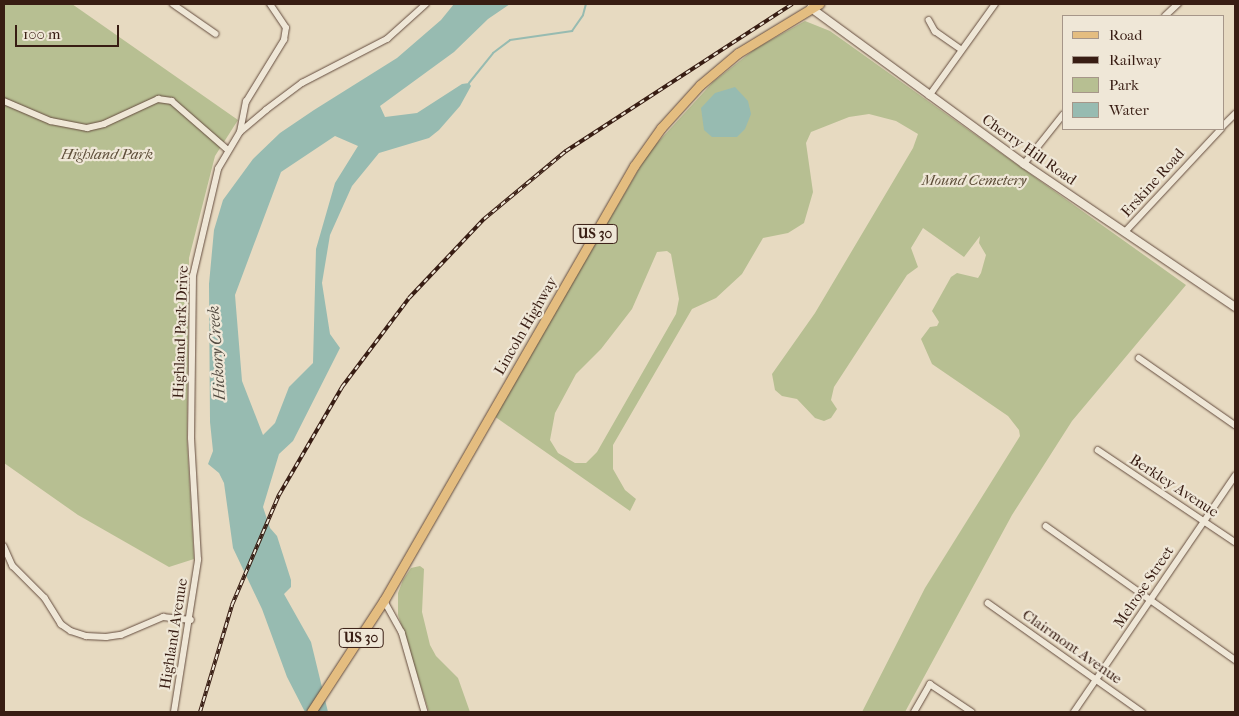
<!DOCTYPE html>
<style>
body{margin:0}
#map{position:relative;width:1239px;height:716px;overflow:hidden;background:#e7dac1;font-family:"IM FELL French Canon",serif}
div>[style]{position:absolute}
.green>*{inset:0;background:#b7bf92}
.water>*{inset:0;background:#97bbb1}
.stream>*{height:2px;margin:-1px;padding:0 1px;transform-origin:1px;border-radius:1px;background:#97bbb1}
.roads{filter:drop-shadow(0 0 1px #644c3e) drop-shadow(0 0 1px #644c3e)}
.street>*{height:5.5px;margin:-2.75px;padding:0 2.75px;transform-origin:2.75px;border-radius:2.75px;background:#efe7d7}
.secondary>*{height:8px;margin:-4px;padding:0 4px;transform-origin:4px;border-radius:4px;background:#efe7d7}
.primary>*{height:9px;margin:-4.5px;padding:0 4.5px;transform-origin:4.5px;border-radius:4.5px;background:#e4bd80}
.rail>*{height:4px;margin-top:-2px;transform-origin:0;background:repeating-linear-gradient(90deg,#efe7d7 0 5.5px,#381d13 0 11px);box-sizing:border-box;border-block:1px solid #381d13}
span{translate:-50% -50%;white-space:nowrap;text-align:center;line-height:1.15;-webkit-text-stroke:4.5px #efe7d7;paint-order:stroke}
.shield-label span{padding:1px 4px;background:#efe7d7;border:1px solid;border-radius:4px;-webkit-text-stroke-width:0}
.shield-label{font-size:14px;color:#381d13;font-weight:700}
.street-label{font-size:15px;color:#381d13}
.park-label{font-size:15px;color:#5e4e39;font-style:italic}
.water-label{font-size:16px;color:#544c42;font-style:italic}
.frame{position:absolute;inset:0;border:5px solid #381d13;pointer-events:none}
.legend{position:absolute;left:1062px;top:15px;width:162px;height:115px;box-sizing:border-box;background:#efe7d7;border:1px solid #a69689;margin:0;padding:6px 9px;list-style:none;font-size:15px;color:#381d13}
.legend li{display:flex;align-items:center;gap:10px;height:25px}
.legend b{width:25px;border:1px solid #a69689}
.scale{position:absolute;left:15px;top:25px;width:104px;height:22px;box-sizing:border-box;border:2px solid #381d13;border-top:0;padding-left:6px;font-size:15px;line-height:18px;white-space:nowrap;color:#381d13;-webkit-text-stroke:4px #efe7d7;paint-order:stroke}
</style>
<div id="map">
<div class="green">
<div style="clip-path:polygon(4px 4px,72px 4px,238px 120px,215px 156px,189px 258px,187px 439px,194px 559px,169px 567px,78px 515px,4px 463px)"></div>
<div style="clip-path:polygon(evenodd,805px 21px,830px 31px,1186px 285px,1072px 421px,1012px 515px,905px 712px,862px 712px,925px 588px,1020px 436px,1019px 430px,1008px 416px,932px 364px,921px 339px,930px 327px,937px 326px,939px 322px,932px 311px,951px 277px,957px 273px,978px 278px,981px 273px,986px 255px,979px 243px,980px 236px,964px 257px,923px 228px,911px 248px,918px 267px,907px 275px,834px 387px,831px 400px,837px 409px,831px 418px,824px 421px,815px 418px,797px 399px,782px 396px,775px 390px,772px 374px,815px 313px,913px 148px,918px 134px,896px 121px,869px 114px,849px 117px,811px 132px,806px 143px,813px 192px,804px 223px,788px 233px,763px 238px,742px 274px,716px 298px,692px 309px,613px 445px,613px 469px,625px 490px,636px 499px,630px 511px,494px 416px,649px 152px,713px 82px,755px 49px,805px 21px,667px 251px,671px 254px,679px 299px,676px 314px,597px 452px,586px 463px,575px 463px,558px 453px,550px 440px,555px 413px,576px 374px,601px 349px,632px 309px,657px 252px,667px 251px)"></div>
<div style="clip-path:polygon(420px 566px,424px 569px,422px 612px,430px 645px,436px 656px,458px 678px,470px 712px,429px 712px,398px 615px,398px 593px,403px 580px,411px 568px)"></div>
</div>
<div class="water">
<div style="clip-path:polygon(evenodd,454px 4px,510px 4px,488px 19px,454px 52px,380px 106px,385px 117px,417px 113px,462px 84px,469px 83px,471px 86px,460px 106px,439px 130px,429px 138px,379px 153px,352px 186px,330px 235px,322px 283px,330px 334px,340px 348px,293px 441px,279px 454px,263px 507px,270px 528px,277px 536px,291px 580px,291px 587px,284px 594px,311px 642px,328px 712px,305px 712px,287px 677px,262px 609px,233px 548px,224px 483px,219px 473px,208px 464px,213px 451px,210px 422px,209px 284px,214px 230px,223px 200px,253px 159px,280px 133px,314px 110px,397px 58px,441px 20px,454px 4px,335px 136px,358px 146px,335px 183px,316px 249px,313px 363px,289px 387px,275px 423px,263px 435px,242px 381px,235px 295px,281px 172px,335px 136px)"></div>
<div style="clip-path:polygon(735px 87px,748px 101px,751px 114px,745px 129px,737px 137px,712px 137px,704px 130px,701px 108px,715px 93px)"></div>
</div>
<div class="stream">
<div style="left:469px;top:83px;width:38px;rotate:-51deg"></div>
<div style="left:493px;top:53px;width:21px;rotate:-37deg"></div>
<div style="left:510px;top:40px;width:63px;rotate:-8.3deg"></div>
<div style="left:572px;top:31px;width:19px;rotate:-55deg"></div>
<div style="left:583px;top:15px;width:11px;rotate:-75deg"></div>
</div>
<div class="roads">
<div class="street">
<div style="left:173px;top:4px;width:52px;rotate:34.9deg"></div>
<div style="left:1165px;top:16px;width:18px;rotate:-43deg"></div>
<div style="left:929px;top:20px;width:13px;rotate:61deg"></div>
<div style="left:935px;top:31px;width:32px;rotate:35deg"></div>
<div style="left:929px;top:96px;width:113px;rotate:-54.3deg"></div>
<div style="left:4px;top:101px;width:51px;rotate:23.1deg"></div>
<div style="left:51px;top:121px;width:37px;rotate:11deg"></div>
<div style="left:87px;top:128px;width:17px;rotate:-13deg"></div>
<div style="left:104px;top:124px;width:60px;rotate:-24.8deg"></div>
<div style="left:158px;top:99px;width:14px;rotate:8deg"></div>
<div style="left:172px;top:101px;width:73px;rotate:41.1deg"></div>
<div style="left:1223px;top:126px;width:17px;rotate:-45deg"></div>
<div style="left:240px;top:132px;width:31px;rotate:-79deg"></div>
<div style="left:246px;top:102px;width:73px;rotate:-58.5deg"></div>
<div style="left:284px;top:40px;width:12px;rotate:-81deg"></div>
<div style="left:286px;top:28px;width:29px;rotate:-124deg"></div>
<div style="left:1024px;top:164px;width:63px;rotate:-51.5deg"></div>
<div style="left:1125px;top:232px;width:141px;rotate:-47deg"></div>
<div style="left:1139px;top:358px;width:117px;rotate:34.9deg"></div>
<div style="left:1098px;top:450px;width:165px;rotate:33.9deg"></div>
<div style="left:1046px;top:526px;width:232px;rotate:35.3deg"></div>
<div style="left:4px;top:546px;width:22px;rotate:66deg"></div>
<div style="left:13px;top:566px;width:45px;rotate:45deg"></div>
<div style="left:45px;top:598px;width:31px;rotate:58deg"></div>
<div style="left:61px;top:624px;width:12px;rotate:35deg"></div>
<div style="left:71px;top:631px;width:16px;rotate:18deg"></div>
<div style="left:86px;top:636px;width:20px;rotate:3deg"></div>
<div style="left:106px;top:637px;width:15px;rotate:-8deg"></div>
<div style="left:121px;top:635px;width:46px;rotate:-23.2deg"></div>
<div style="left:163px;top:617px;width:28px;rotate:6deg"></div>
<div style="left:384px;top:600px;width:37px;rotate:61deg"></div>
<div style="left:402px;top:632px;width:83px;rotate:74deg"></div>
<div style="left:988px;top:603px;width:189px;rotate:35.3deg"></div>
<div style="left:174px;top:712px;width:154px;rotate:-81deg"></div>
<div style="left:198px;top:560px;width:122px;rotate:-93.3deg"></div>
<div style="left:191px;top:438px;width:162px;rotate:-89.3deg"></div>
<div style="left:193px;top:276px;width:110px;rotate:-76.8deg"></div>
<div style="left:218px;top:169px;width:43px;rotate:-59.3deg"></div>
<div style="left:240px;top:132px;width:34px;rotate:-40deg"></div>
<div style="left:266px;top:110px;width:45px;rotate:-36.9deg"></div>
<div style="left:302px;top:83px;width:96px;rotate:-27.4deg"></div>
<div style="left:387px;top:39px;width:52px;rotate:-41.9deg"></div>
<div style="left:914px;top:712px;width:32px;rotate:-60deg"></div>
<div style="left:930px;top:684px;width:50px;rotate:33.7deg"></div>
<div style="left:1074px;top:712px;width:286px;rotate:-55.7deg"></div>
</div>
<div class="secondary">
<div style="left:811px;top:8px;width:264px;rotate:36.2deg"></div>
<div style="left:1024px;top:164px;width:255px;rotate:34.1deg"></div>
</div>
<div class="primary">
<div style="left:311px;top:712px;width:134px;rotate:-56.9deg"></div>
<div style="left:384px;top:600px;width:501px;rotate:-60.06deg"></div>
<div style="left:634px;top:166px;width:47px;rotate:-54.6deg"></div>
<div style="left:661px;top:128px;width:58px;rotate:-47.8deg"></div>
<div style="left:700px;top:85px;width:50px;rotate:-40.1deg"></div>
<div style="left:738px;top:53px;width:95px;rotate:-31.2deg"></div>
</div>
</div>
<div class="rail">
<div style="left:200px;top:712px;width:112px;rotate:-73.3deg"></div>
<div style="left:232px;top:605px;width:120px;rotate:-66.9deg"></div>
<div style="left:279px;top:495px;width:125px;rotate:-59.7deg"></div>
<div style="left:342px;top:387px;width:111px;rotate:-53deg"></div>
<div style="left:409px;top:298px;width:109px;rotate:-46.5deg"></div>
<div style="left:484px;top:219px;width:107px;rotate:-39.7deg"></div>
<div style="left:566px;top:151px;width:270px;rotate:-33deg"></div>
</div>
<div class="shield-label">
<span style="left:595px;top:234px">US 30</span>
<span style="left:361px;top:638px">US 30</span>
</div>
<div class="street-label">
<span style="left:1029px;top:150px;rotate:35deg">Cherry Hill Road</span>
<span style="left:1153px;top:183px;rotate:-48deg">Erskine Road</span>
<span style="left:526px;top:326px;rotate:-60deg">Lincoln Highway</span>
<span style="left:181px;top:332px;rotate:-88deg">Highland Park Drive</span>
<span style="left:1174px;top:486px;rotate:33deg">Berkley Avenue</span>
<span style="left:1144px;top:587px;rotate:-56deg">Melrose Street</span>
<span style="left:174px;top:634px;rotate:-81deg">Highland Avenue</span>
<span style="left:1072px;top:647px;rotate:35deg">Clairmont Avenue</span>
</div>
<div class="park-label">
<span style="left:107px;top:155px">Highland Park</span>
<span style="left:974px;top:181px">Mound Cemetery</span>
</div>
<div class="water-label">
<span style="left:217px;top:353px;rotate:-94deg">Hickory Creek</span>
</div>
<div class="frame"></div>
<ul class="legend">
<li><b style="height:6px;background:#e4bd80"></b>Road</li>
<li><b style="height:6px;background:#381d13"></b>Railway</li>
<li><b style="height:14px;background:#b7bf92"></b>Park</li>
<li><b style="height:14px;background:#97bbb1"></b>Water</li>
</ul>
<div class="scale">100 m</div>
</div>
